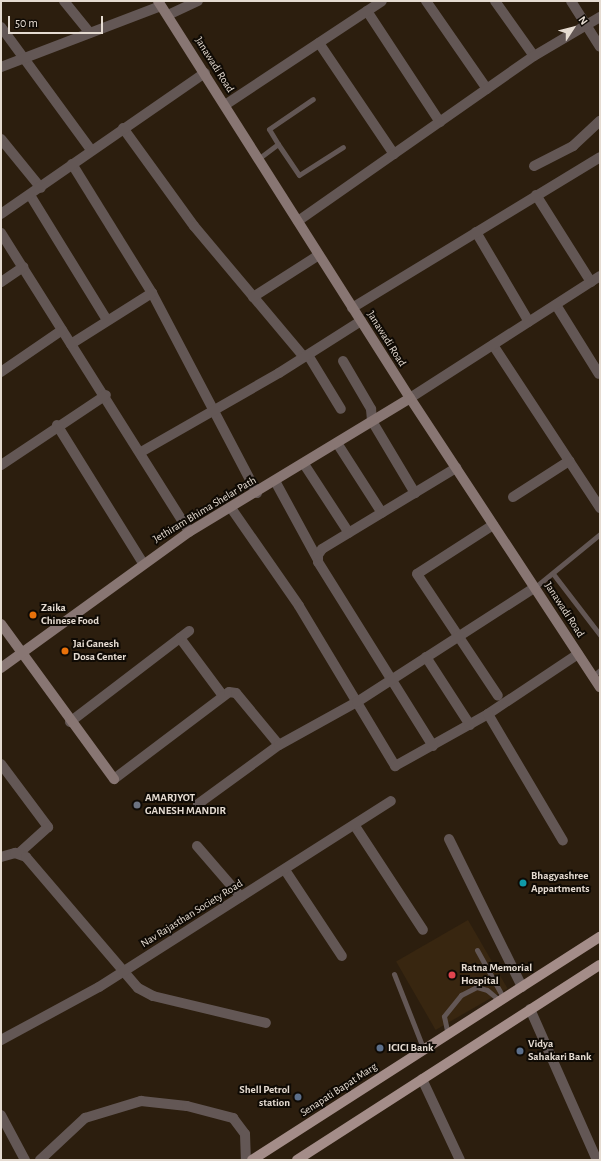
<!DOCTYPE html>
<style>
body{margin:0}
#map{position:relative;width:601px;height:1161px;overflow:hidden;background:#2c1e0e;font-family:"Alegreya Sans",sans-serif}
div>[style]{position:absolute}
.built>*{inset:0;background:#382610;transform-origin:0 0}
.lane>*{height:5px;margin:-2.5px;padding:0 2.5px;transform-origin:2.5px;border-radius:2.5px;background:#635755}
.street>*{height:10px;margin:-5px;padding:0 5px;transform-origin:5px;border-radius:5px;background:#635755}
.secondary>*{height:10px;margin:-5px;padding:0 5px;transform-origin:5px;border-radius:5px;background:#887673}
.primary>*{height:10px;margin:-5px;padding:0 5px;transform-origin:5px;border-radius:5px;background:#a48d89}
.dots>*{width:11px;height:11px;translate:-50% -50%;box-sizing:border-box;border:2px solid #0f0a04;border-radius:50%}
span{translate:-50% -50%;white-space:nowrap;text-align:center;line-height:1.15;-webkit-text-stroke:4px #0f0a04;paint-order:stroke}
.street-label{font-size:11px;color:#e5dbd1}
.poi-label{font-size:11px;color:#e5dbd1;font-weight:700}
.left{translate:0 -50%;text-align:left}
.right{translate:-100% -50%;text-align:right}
.frame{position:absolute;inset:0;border:2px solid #e5dbd1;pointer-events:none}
.north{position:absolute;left:553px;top:8px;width:40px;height:40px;-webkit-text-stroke:3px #0f0a04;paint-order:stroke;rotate:54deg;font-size:11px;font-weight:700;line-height:16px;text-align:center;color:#e5dbd1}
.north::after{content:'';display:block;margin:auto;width:14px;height:18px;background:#e5dbd1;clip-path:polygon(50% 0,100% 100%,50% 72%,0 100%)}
.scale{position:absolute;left:8px;top:16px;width:95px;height:18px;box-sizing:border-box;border:2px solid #e5dbd1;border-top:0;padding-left:5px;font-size:12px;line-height:14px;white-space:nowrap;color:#e5dbd1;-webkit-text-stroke:3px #0f0a04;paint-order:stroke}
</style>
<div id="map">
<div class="built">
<div style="left:468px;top:920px;width:79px;height:83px;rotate:60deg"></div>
</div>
<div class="lane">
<div style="left:278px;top:144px;width:37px;rotate:56deg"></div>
<div style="left:299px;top:175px;width:52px;rotate:-32.5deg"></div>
<div style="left:258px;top:159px;width:25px;rotate:-37deg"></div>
<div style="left:278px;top:144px;width:17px;rotate:-121deg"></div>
<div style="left:269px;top:129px;width:53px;rotate:-34.3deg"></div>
<div style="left:554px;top:575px;width:76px;rotate:52.5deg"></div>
<div style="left:534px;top:588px;width:85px;rotate:-39.3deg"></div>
<div style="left:593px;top:676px;width:9px;rotate:-41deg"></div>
<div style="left:477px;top:950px;width:56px;rotate:61.1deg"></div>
<div style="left:394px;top:974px;width:82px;rotate:68.5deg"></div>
<div style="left:448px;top:1035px;width:19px;rotate:-102deg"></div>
<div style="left:444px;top:1016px;width:27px;rotate:-51deg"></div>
<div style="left:461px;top:995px;width:18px;rotate:-27deg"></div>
<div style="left:477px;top:987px;width:10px;rotate:17deg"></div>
<div style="left:487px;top:990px;width:17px;rotate:40deg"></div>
</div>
<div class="street">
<div style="left:64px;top:1px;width:41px;rotate:50.9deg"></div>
<div style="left:426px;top:1px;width:107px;rotate:55.3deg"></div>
<div style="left:495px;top:1px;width:67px;rotate:54.7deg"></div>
<div style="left:571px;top:1px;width:54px;rotate:57.8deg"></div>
<div style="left:367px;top:11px;width:133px;rotate:56.7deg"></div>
<div style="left:168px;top:15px;width:33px;rotate:-25deg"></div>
<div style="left:1px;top:27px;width:152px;rotate:53.8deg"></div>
<div style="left:319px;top:43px;width:134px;rotate:56deg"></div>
<div style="left:1px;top:67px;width:171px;rotate:-20.9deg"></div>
<div style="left:225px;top:105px;width:188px;rotate:-33.5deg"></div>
<div style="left:123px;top:128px;width:121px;rotate:54.1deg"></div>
<div style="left:194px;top:226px;width:171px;rotate:50deg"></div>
<div style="left:1px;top:139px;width:63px;rotate:50.8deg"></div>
<div style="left:72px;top:164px;width:152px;rotate:58.2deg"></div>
<div style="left:152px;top:293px;width:226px;rotate:62.3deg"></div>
<div style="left:534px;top:166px;width:44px;rotate:-27.1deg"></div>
<div style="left:573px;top:146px;width:37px;rotate:-43deg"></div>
<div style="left:30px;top:195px;width:147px;rotate:58.4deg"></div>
<div style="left:536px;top:195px;width:103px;rotate:57.7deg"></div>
<div style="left:1px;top:214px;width:248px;rotate:-34.7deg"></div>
<div style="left:298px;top:221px;width:288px;rotate:-35deg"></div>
<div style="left:534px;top:56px;width:77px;rotate:-30.6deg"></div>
<div style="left:476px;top:232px;width:104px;rotate:59.5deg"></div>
<div style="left:1px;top:233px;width:353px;rotate:57.8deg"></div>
<div style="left:1px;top:282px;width:27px;rotate:-34deg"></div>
<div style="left:253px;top:297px;width:78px;rotate:-32.5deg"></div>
<div style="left:556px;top:305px;width:81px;rotate:58.1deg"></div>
<div style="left:352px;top:308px;width:290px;rotate:-31.3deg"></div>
<div style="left:71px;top:344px;width:96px;rotate:-32.2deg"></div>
<div style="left:493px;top:345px;width:195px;rotate:56.7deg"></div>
<div style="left:308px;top:355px;width:63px;rotate:58.6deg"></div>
<div style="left:343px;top:361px;width:56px;rotate:59.7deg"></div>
<div style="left:371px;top:409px;width:12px;rotate:85deg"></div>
<div style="left:372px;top:421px;width:84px;rotate:59.2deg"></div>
<div style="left:1px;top:372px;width:74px;rotate:-34.5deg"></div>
<div style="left:410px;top:398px;width:226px;rotate:-32.7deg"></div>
<div style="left:57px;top:425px;width:163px;rotate:58.1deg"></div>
<div style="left:337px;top:443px;width:83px;rotate:57.3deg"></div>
<div style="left:141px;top:452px;width:159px;rotate:-29.8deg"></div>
<div style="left:279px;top:373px;width:97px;rotate:-32.4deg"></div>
<div style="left:304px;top:464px;width:82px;rotate:56.9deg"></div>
<div style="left:1px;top:465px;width:126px;rotate:-33.7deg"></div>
<div style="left:275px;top:481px;width:90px;rotate:61.4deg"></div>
<div style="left:513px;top:497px;width:67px;rotate:-32.7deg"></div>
<div style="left:231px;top:508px;width:119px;rotate:55.2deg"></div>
<div style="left:299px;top:606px;width:187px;rotate:59deg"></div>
<div style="left:395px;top:766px;width:107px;rotate:-29.2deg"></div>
<div style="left:488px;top:714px;width:108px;rotate:-33.7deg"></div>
<div style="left:493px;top:525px;width:90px;rotate:147.2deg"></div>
<div style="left:417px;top:574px;width:146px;rotate:56.4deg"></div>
<div style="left:180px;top:638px;width:72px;rotate:53.4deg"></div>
<div style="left:426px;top:657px;width:81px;rotate:57.1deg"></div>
<div style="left:488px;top:714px;width:147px;rotate:59.4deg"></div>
<div style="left:70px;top:722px;width:150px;rotate:-37.4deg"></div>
<div style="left:433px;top:746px;width:217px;rotate:-122deg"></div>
<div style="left:318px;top:562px;width:7px;rotate:-90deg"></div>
<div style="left:318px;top:555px;width:7px;rotate:-56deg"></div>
<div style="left:322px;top:549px;width:157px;rotate:-31.2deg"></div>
<div style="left:1px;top:764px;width:79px;rotate:53.3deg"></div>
<div style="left:48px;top:827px;width:39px;rotate:138deg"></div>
<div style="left:114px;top:779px;width:144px;rotate:-37.1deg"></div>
<div style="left:229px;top:692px;width:7px;rotate:8deg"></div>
<div style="left:236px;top:693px;width:67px;rotate:50.4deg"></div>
<div style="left:198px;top:804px;width:100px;rotate:-36.1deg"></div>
<div style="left:279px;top:745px;width:89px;rotate:-28.9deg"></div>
<div style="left:357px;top:702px;width:211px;rotate:-32.8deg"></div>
<div style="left:355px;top:826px;width:124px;rotate:56.8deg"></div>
<div style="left:449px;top:839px;width:165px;rotate:63.7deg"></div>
<div style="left:197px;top:846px;width:67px;rotate:49.2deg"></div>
<div style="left:1px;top:857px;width:15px;rotate:-16deg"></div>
<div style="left:15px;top:853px;width:12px;rotate:20deg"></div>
<div style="left:26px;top:857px;width:172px;rotate:49.5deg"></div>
<div style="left:138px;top:988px;width:17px;rotate:28deg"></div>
<div style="left:153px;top:996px;width:116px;rotate:13.4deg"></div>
<div style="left:285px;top:870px;width:103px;rotate:56.5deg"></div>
<div style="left:530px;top:1009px;width:165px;rotate:66.1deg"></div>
<div style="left:1px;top:1040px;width:111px;rotate:-28.4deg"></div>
<div style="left:99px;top:987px;width:346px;rotate:-32.5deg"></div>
<div style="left:422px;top:1079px;width:89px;rotate:64.9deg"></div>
<div style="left:1px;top:1115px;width:51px;rotate:61.9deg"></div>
<div style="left:40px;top:1160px;width:62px;rotate:-43deg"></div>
<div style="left:85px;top:1118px;width:59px;rotate:-16.9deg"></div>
<div style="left:141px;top:1101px;width:46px;rotate:6.2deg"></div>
<div style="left:187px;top:1106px;width:48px;rotate:14.6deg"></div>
<div style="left:233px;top:1118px;width:20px;rotate:53deg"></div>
<div style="left:245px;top:1134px;width:26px;rotate:88deg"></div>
</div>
<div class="secondary">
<div style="left:158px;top:1px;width:470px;rotate:57.6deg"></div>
<div style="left:410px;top:398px;width:346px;rotate:56.7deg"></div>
<div style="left:1px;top:624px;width:192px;rotate:53.9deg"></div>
<div style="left:1px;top:668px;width:232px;rotate:-35.9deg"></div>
<div style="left:189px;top:532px;width:258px;rotate:-31.2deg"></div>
</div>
<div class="primary">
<div style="left:252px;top:1160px;width:413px;rotate:-32.7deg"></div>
<div style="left:297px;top:1160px;width:360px;rotate:-32.8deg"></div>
</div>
<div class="dots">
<div style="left:33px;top:615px;background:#e8710a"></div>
<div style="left:65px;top:651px;background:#e8710a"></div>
<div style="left:137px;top:805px;background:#6b7280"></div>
<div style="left:523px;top:883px;background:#0f9aa8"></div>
<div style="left:452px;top:975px;background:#e0444e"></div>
<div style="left:380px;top:1048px;background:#5c6f8a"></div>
<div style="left:520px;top:1051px;background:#5c6f8a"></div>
<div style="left:298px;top:1097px;background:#5c6f8a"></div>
</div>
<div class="street-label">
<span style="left:214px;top:65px;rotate:58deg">Janawadi Road</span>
<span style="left:386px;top:339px;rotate:58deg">Janawadi Road</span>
<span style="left:205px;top:510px;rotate:-31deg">Jethiram Bhima Shelar Path</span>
<span style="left:564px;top:610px;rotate:57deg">Janawadi Road</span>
<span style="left:192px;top:914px;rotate:-32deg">Nav Rajasthan Society Road</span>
<span style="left:339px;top:1090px;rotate:-33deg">Senapati Bapat Marg</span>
</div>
<div class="poi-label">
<span class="left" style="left:41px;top:615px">Zaika<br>Chinese Food</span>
<span class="left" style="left:73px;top:651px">Jai Ganesh<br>Dosa Center</span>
<span class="left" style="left:145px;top:805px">AMARJYOT<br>GANESH MANDIR</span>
<span class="left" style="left:531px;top:883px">Bhagyashree<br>Appartments</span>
<span class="left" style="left:461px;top:975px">Ratna Memorial<br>Hospital</span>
<span class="left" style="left:528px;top:1051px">Vidya<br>Sahakari Bank</span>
<span class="left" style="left:388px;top:1048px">ICICI Bank</span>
<span class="right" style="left:290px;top:1097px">Shell Petrol<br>station</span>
</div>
<div class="frame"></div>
<div class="north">N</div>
<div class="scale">50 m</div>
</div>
